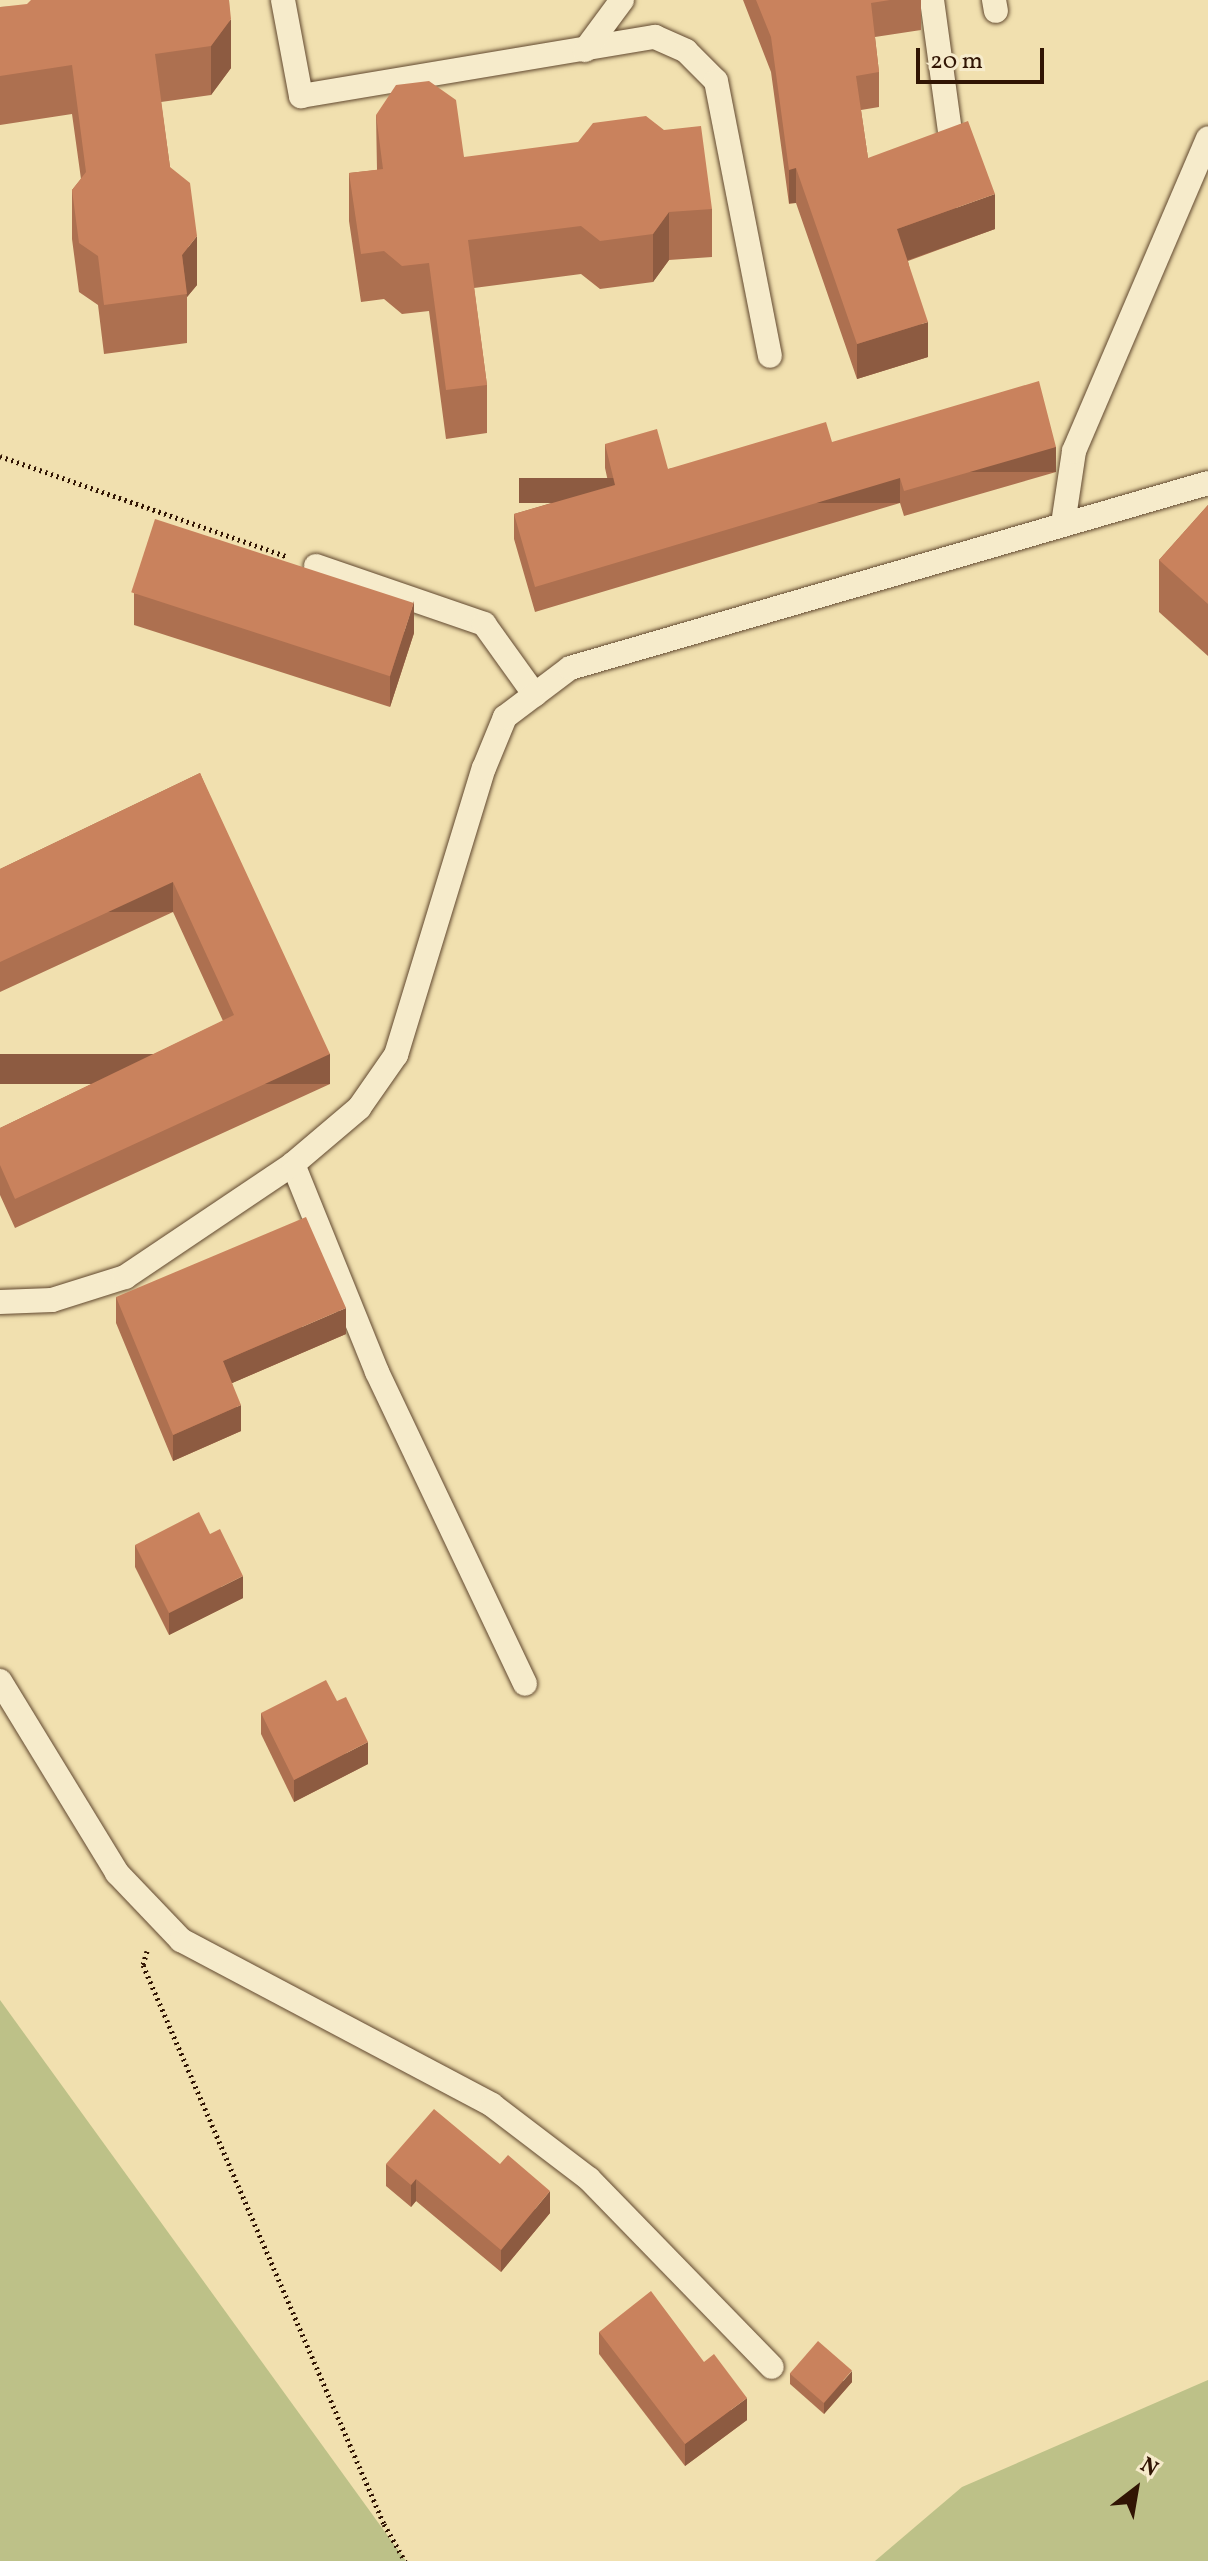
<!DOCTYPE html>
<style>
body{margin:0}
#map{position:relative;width:1208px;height:2561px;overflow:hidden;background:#f1e0af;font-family:Vollkorn,serif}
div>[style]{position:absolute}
.green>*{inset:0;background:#bdc188}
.path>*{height:5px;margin-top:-2.5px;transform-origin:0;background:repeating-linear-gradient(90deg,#311504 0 2px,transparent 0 6px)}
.roads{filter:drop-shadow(0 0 2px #61482f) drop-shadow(0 0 2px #61482f)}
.service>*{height:24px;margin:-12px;padding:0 12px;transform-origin:12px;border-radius:12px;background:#f6ebcb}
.wall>*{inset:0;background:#ad7050}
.shaded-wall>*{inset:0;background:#8d5b41;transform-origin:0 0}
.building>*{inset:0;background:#c9825d;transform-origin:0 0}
span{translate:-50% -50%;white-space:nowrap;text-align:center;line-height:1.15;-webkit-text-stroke:7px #f6ebcb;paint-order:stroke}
.north{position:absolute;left:1096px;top:2449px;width:80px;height:80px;-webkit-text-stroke:6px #f6ebcb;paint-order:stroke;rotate:31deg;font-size:22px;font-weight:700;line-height:32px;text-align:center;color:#311504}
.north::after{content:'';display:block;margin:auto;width:28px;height:36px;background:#311504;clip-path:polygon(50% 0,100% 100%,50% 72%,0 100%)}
.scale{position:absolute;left:916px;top:48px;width:128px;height:36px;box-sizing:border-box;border:4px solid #311504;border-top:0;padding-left:10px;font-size:24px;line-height:28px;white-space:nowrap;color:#311504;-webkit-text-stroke:6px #f6ebcb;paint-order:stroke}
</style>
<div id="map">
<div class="green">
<div style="clip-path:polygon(0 2000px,406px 2561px,0 2561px)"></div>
<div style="clip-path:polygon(1208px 2380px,1208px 2561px,875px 2561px,962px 2487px)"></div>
</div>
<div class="path">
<div style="left:0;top:456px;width:303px;rotate:19.3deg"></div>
<div style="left:147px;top:1951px;width:15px;rotate:106deg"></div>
<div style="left:143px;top:1965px;width:609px;rotate:66.68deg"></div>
<div style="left:384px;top:2524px;width:43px;rotate:60.4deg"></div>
</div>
<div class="roads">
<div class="service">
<div style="left:283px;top:0;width:98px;rotate:79.4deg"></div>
<div style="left:301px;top:96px;width:359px;rotate:-9.5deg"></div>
<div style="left:655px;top:37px;width:34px;rotate:24deg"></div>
<div style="left:686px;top:51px;width:42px;rotate:45deg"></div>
<div style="left:716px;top:81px;width:280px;rotate:78.9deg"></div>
<div style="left:932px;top:0;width:132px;rotate:82.2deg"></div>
<div style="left:994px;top:0;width:11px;rotate:80deg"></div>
<div style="left:585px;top:50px;width:62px;rotate:-53.5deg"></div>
<div style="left:1063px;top:524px;width:74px;rotate:-81.4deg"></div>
<div style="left:1074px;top:451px;width:340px;rotate:-66.8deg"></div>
<div style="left:316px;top:566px;width:178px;rotate:19deg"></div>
<div style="left:484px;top:624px;width:87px;rotate:54.3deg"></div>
<div style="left:293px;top:1164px;width:224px;rotate:68deg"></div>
<div style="left:377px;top:1372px;width:345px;rotate:64.6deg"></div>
<div style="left:0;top:1302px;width:52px;rotate:-2.2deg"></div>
<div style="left:52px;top:1300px;width:77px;rotate:-17.5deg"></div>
<div style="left:125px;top:1277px;width:202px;rotate:-33.9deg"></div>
<div style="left:293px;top:1164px;width:87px;rotate:-40.3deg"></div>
<div style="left:359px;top:1108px;width:65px;rotate:-55.1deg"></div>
<div style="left:396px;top:1055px;width:300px;rotate:-73deg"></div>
<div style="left:484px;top:768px;width:55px;rotate:-67.6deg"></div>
<div style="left:505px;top:717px;width:81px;rotate:-37deg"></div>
<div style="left:570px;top:668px;width:664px;rotate:-16.17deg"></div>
<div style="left:0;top:1681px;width:225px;rotate:58.6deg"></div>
<div style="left:117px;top:1873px;width:93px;rotate:46.3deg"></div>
<div style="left:181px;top:1940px;width:352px;rotate:27.9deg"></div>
<div style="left:492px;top:2105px;width:122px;rotate:37.3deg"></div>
<div style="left:589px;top:2179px;width:262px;rotate:45.8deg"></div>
</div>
</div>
<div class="wall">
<div style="clip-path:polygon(229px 0,231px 68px,211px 95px,161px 102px,170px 167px,197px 285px,187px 297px,187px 343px,104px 354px,98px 305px,79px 292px,72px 239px,72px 190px,81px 179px,72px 114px,0 125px,0 7px)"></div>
<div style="clip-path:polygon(743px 0,921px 0,921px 30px,875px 37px,879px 72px,879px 107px,861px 110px,868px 158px,995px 229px,908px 261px,928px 357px,857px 379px,796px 203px,789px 204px,771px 72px)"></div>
<div style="clip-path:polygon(376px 115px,464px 157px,712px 209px,712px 257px,669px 260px,653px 282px,600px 289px,581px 274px,474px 288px,487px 385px,487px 433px,446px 439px,429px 311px,402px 314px,384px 299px,361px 302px,349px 221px,349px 173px,377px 170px)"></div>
<div style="clip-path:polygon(832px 442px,1056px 472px,904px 516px,900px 503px,535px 612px,514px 539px,514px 514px,609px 486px,605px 468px,605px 444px,668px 469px)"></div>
<div style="clip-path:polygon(1208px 505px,1208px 656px,1159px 612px,1159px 560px)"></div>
<div style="clip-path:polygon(134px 593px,414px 633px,390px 707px,134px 625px)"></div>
<div style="clip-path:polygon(200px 773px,330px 1084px,15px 1228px,0 1195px,0 1128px,223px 1021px,173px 912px,0 992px,0 869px)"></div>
<div style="clip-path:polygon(116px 1297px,346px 1334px,232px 1383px,241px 1431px,173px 1461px,116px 1323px)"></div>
<div style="clip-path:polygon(135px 1545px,243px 1598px,169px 1635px,135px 1567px)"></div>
<div style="clip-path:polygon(261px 1713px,368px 1764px,294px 1802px,261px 1734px)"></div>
<div style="clip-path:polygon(386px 2164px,550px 2213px,501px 2272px,416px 2201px,411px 2207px,386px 2186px)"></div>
<div style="clip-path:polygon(599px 2332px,747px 2420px,685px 2466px,599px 2354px)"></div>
<div style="clip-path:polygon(790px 2373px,852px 2382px,824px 2414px,790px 2384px)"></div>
</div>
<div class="shaded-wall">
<div style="clip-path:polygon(231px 19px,231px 68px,211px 95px,211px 46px)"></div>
<div style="left:796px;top:168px;width:35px;height:7px;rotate:90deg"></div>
<div style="clip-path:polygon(995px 194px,995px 229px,897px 264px,897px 229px)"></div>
<div style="clip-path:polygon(669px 212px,669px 260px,653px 282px,653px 234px)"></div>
<div style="clip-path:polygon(197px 236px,197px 285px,187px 297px,182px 255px)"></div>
<div style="clip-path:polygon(928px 322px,928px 357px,857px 379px,857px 344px)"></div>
<div style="left:1056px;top:447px;width:25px;height:158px;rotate:90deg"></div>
<div style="left:900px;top:478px;width:25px;height:381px;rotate:90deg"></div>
<div style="clip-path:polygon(414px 601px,414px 633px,390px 707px,390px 676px)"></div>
<div style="left:173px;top:882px;width:30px;height:191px;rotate:90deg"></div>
<div style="left:330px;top:1054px;width:30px;height:347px;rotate:90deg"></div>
<div style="clip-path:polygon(346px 1308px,346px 1334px,223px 1387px,223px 1361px)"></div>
<div style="clip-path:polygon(241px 1405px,241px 1431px,173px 1461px,173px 1435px)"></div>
<div style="clip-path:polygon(243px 1576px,243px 1598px,169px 1635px,169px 1613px)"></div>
<div style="clip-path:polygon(368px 1742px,368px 1764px,294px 1802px,294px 1780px)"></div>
<div style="clip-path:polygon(416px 2179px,416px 2201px,411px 2207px,411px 2185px)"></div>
<div style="clip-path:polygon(550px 2191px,550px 2213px,501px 2272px,501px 2250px)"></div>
<div style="clip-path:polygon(852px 2371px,852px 2382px,824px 2414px,824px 2403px)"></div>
<div style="clip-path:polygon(747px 2398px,747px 2420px,685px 2466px,685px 2444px)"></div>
</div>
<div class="building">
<div style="clip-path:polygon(31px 0,229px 0,231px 19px,211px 46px,155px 54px,170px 167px,190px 183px,197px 236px,182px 255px,187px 294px,104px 305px,98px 256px,79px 243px,72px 190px,86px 172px,72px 65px,0 76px,0 7px,27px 4px)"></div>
<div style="clip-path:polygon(756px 0,890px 0,871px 3px,879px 72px,856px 76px,868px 158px,968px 121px,995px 194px,897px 229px,928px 322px,857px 344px,796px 168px,789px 170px,771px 37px)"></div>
<div style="clip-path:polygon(429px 81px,456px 100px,464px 157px,578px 142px,593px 123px,646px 116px,664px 130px,701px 126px,712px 209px,669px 212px,653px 234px,600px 241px,581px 226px,468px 240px,487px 385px,446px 390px,429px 263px,402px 266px,384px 251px,361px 254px,349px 173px,383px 169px,376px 115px,396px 85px)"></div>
<div style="clip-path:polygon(1039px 381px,1056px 447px,904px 491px,900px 478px,535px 587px,514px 514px,615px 485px,605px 444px,657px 429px,668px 469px,826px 422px,832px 442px)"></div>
<div style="clip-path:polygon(1208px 505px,1208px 604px,1159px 560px)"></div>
<div style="left:155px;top:519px;width:272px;height:77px;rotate:18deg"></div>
<div style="clip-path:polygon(200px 773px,330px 1054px,15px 1199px,0 1165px,0 1128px,234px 1015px,173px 882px,0 962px,0 869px)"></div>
<div style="clip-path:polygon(306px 1217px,346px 1308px,223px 1361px,241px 1405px,173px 1435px,116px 1297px)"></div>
<div style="clip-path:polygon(199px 1512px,210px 1534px,220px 1529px,243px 1576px,169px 1613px,135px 1545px)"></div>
<div style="clip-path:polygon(326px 1680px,337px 1701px,346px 1697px,368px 1742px,294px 1780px,261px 1713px)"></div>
<div style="clip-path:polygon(434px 2109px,500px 2164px,508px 2155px,550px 2191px,501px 2250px,416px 2179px,411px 2185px,386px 2164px)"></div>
<div style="clip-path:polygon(651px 2291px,704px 2362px,714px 2354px,747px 2398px,685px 2444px,599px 2332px)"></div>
<div style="left:818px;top:2341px;width:45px;height:43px;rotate:41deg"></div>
</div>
<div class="north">N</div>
<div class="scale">20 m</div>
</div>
